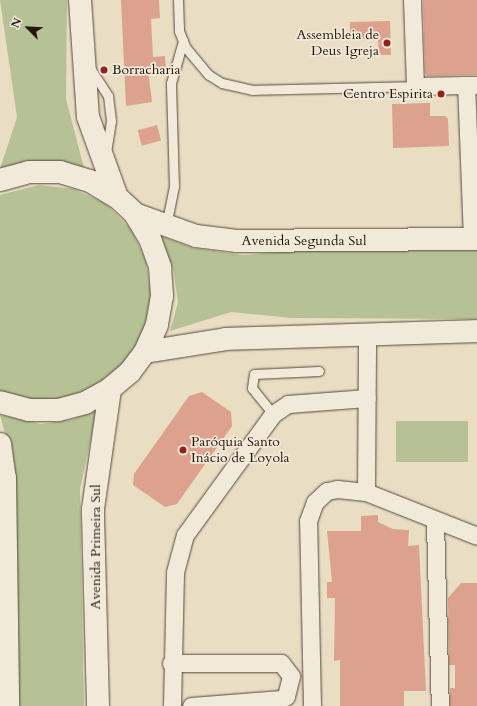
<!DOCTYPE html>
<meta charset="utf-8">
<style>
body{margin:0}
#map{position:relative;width:477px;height:706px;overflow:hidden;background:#e9ddc4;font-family:Cardo,serif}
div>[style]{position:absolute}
.green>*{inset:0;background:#b6c195;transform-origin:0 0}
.building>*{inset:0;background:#dda28e;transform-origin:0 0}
.roads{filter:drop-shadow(0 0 1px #55483a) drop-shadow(0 0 1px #55483a)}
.lane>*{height:9px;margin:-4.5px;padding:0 4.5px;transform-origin:4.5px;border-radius:4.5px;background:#f1e9d9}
.street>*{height:17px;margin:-8.5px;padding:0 8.5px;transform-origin:8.5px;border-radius:8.5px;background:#f1e9d9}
.secondary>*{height:22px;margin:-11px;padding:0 11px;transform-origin:11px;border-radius:11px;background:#f1e9d9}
.dots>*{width:11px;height:11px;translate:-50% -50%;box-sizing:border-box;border:2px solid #f1e9d9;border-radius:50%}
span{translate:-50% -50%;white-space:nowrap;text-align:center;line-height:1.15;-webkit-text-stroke:3.5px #f1e9d9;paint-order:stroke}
.poi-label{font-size:14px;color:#24160c}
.right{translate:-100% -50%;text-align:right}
.left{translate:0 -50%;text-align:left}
.street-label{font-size:14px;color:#24160c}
.north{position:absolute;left:8px;top:8px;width:40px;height:40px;-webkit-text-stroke:3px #f1e9d9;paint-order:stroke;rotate:294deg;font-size:11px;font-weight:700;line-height:16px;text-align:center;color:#24160c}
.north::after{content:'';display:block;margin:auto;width:14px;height:18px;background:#24160c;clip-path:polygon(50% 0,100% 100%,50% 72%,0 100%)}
</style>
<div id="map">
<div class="green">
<div style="clip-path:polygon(0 0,67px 0,66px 99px,85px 172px,0 169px,17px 117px)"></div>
<div style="clip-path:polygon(39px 185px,74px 189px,106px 204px,131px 229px,146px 261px,151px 296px,144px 331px,126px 361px,99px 384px,66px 398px,31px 400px,0 391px,0 195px)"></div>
<div style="clip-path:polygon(161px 236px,193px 248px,243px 255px,303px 250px,477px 247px,477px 319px,291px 318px,231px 312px,170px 331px,178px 302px,173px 269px)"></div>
<div style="clip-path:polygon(97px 411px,80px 489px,84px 706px,16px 706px,9px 448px,0 415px,41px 424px,69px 420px)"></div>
<div style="left:468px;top:421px;width:41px;height:72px;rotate:90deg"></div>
</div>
<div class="building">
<div style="clip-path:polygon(121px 0,159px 0,160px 18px,151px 19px,153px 57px,165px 56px,166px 70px,148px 70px,152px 102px,126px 106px)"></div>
<div style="clip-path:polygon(423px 0,477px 0,477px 75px,427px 76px,425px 73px)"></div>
<div style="clip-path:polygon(390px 21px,391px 55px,379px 55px,378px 39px,350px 39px,350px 22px)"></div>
<div style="clip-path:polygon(430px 103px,430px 116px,445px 116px,448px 119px,449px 146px,393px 148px,392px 104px)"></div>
<div style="left:157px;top:125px;width:16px;height:20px;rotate:75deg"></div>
<div style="clip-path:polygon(202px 392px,231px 412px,232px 426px,177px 504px,165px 507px,133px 485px,134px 474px,189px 396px)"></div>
<div style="clip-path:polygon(378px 515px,378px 522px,393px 529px,409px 530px,408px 546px,419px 545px,426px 691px,404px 691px,404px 706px,340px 706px,340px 660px,334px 661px,335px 598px,327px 598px,327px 582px,332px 582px,327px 531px,361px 531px,361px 516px)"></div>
<div style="clip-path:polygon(461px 583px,477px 583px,477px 706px,450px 706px,450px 688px,455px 688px,455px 665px,449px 665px,448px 598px)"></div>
</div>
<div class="roads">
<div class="lane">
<div style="left:178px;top:0;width:31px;rotate:88deg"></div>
<div style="left:179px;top:31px;width:18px;rotate:68deg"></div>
<div style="left:186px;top:48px;width:35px;rotate:50deg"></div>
<div style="left:209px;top:75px;width:15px;rotate:32deg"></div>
<div style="left:222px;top:83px;width:31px;rotate:13deg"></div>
<div style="left:252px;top:90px;width:163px;rotate:-1.4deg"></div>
<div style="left:88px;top:65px;width:37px;rotate:57deg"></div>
<div style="left:108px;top:96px;width:25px;rotate:83deg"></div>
<div style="left:111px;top:121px;width:30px;rotate:99deg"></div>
<div style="left:166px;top:226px;width:41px;rotate:-78.7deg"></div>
<div style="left:174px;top:186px;width:103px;rotate:-91.7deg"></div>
<div style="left:171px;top:83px;width:44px;rotate:-74.1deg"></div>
<div style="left:273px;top:414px;width:33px;rotate:-129deg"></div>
<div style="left:252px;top:388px;width:14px;rotate:-82deg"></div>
<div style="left:254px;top:374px;width:65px;rotate:-2.6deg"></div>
</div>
<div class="street">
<div style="left:412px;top:0;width:86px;rotate:88deg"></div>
<div style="left:415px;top:86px;width:51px;rotate:-1.1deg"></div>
<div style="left:472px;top:239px;width:154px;rotate:-92.2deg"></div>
<div style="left:466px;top:85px;width:11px"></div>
<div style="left:366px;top:492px;width:158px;rotate:-89.6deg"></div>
<div style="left:435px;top:521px;width:185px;rotate:88.5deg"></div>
<div style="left:171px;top:663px;width:110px"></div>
<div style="left:281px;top:663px;width:16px;rotate:52deg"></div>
<div style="left:291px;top:676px;width:21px;rotate:104deg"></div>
<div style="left:286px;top:696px;width:6px;rotate:149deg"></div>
<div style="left:281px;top:699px;width:90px;rotate:175.6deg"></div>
<div style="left:172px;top:706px;width:134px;rotate:-88.7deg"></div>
<div style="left:175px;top:572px;width:38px;rotate:-75deg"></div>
<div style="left:185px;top:535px;width:150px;rotate:-54deg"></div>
<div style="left:273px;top:414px;width:18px;rotate:-34deg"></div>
<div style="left:288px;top:404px;width:79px;rotate:-4.3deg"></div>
<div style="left:312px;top:706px;width:185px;rotate:-91.2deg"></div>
<div style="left:308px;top:521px;width:20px;rotate:-70deg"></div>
<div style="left:315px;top:502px;width:16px;rotate:-43deg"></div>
<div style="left:327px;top:491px;width:10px;rotate:-11deg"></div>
<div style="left:337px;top:489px;width:29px;rotate:6deg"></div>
<div style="left:366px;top:492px;width:119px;rotate:21.6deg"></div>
</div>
<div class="secondary">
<div style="left:80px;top:0;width:117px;rotate:86.1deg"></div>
<div style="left:88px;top:117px;width:85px;rotate:70.1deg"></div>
<div style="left:0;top:180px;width:30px;rotate:-15deg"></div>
<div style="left:29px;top:172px;width:31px"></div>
<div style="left:60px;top:172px;width:31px;rotate:17deg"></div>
<div style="left:90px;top:181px;width:31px;rotate:31deg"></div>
<div style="left:117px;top:197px;width:25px;rotate:43deg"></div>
<div style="left:135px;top:214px;width:29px;rotate:59deg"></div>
<div style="left:150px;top:239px;width:30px;rotate:70deg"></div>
<div style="left:160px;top:267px;width:29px;rotate:86deg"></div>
<div style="left:162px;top:296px;width:29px;rotate:100deg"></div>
<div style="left:157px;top:325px;width:30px;rotate:114deg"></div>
<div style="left:145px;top:352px;width:25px;rotate:127deg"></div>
<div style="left:130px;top:372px;width:26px;rotate:140deg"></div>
<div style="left:110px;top:389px;width:29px;rotate:151deg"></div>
<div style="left:85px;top:403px;width:28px;rotate:165deg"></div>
<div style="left:58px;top:410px;width:29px;rotate:180deg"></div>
<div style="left:29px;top:410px;width:30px;rotate:-165deg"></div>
<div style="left:135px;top:214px;width:65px;rotate:19.8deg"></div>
<div style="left:196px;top:236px;width:41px;rotate:7deg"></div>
<div style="left:237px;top:241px;width:240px;rotate:-0.5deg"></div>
<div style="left:145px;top:352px;width:82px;rotate:-9.1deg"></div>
<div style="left:226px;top:339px;width:251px;rotate:-1.8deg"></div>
<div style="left:0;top:444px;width:34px;rotate:82deg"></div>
<div style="left:5px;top:478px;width:228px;rotate:89.2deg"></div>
<div style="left:98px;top:706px;width:197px;rotate:-91.5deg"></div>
<div style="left:93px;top:509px;width:121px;rotate:-81.9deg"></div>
</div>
</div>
<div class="dots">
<div style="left:387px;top:43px;background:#8f2418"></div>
<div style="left:104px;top:70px;background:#8f2418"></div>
<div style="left:441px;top:94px;background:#8f2418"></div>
<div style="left:183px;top:450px;background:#8f2418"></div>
</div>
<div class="poi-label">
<span class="right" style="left:379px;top:43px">Assembleia de<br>Deus Igreja</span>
<span class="left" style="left:112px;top:70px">Borracharia</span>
<span class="right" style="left:433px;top:94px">Centro Espirita</span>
<span class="left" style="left:191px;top:450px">Paróquia Santo<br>Inácio de Loyola</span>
</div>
<div class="street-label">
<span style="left:304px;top:241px">Avenida Segunda Sul</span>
<span style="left:96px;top:547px;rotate:-90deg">Avenida Primeira Sul</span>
</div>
<div class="north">N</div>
</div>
